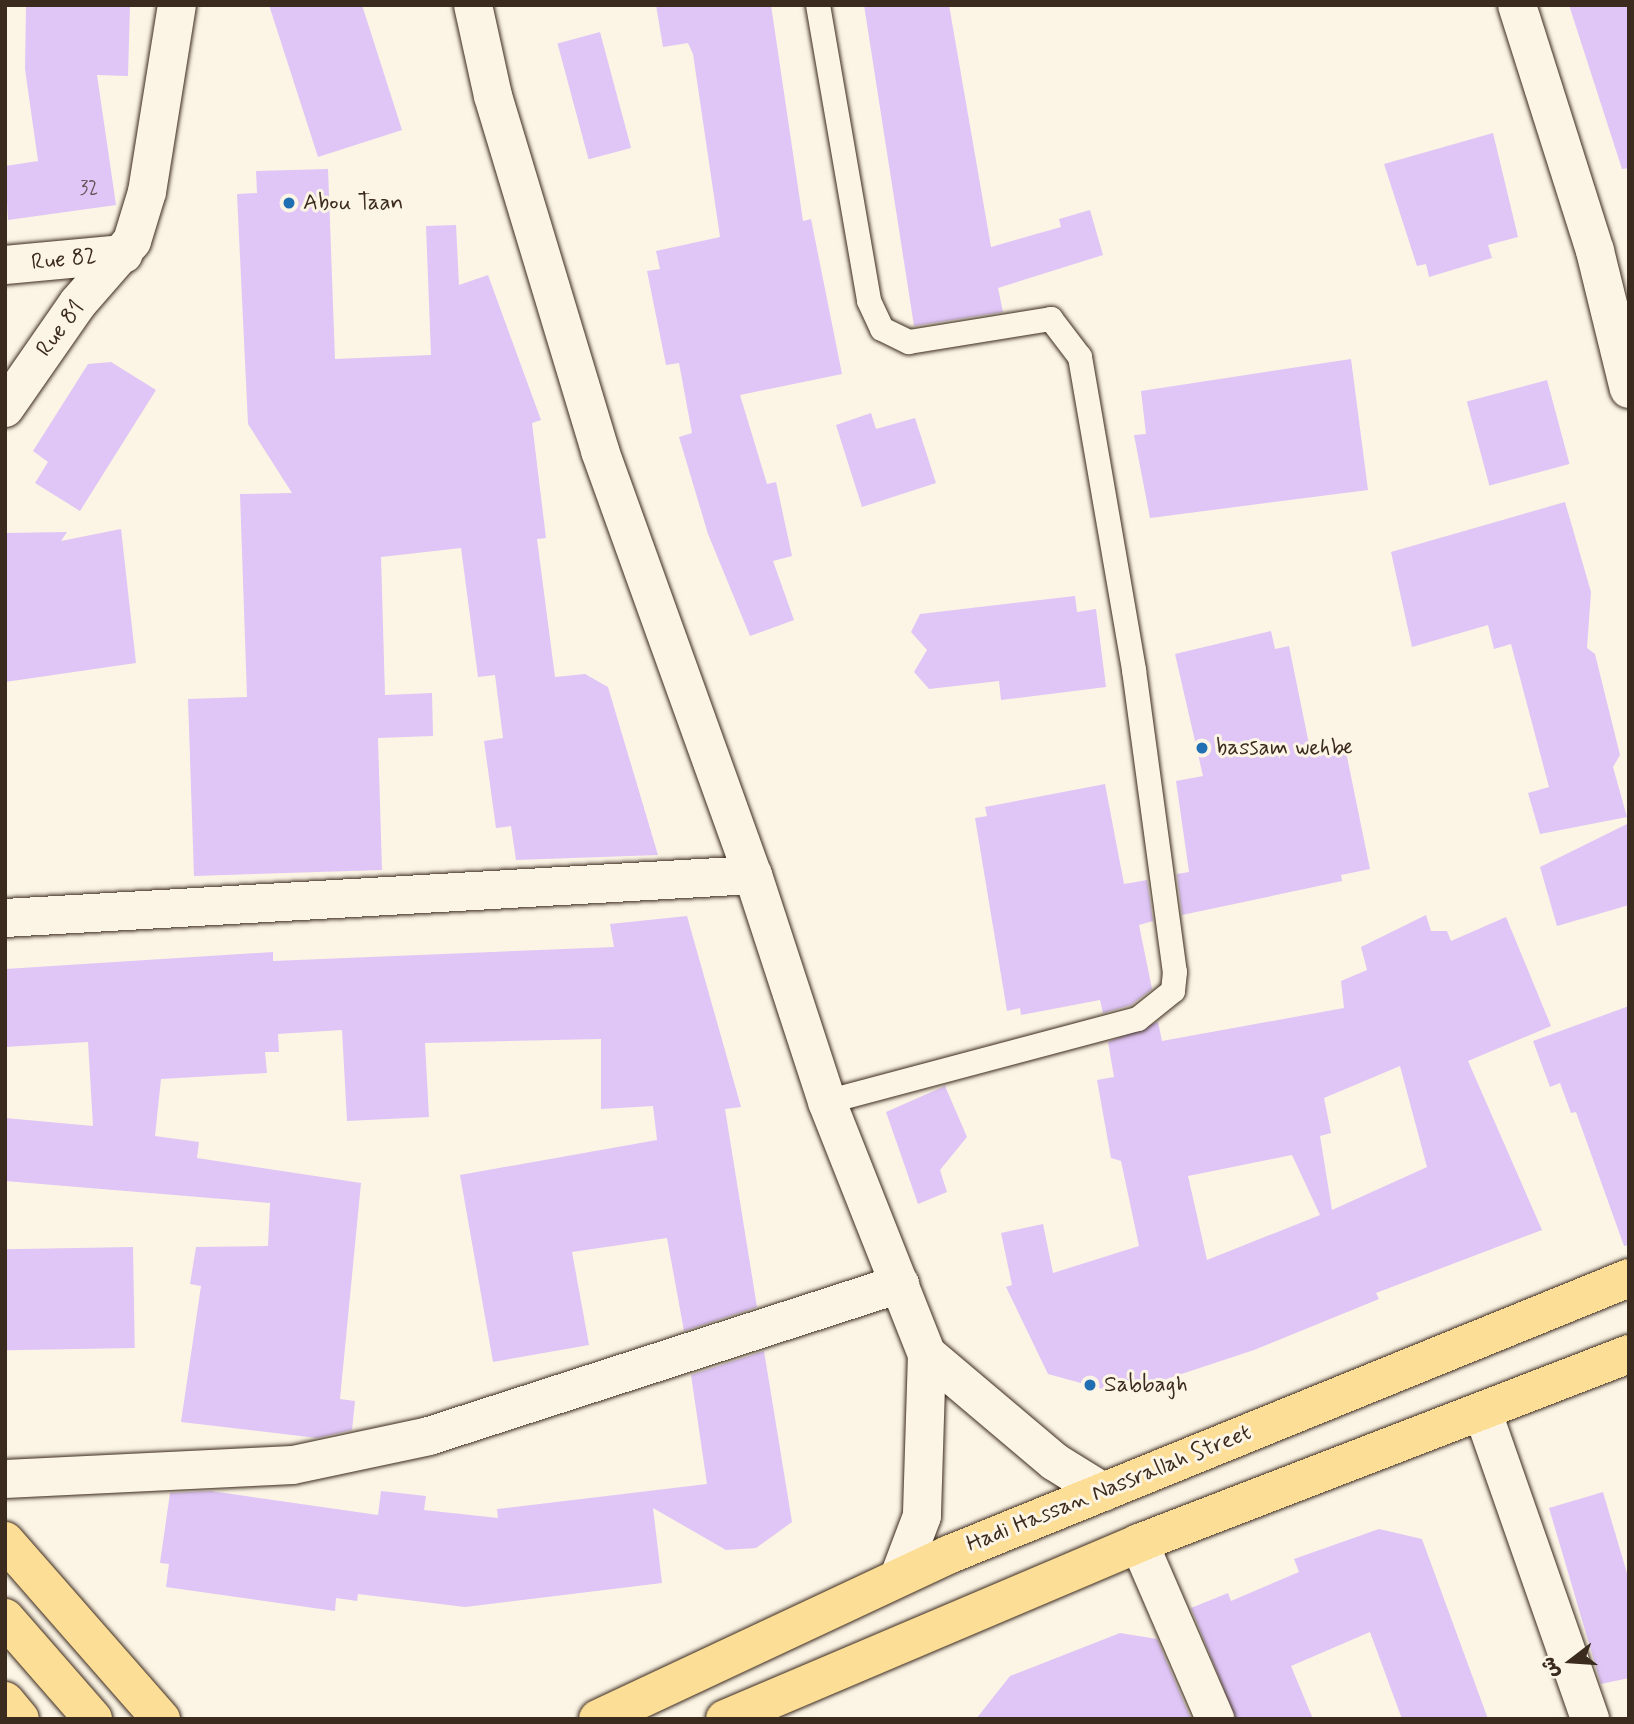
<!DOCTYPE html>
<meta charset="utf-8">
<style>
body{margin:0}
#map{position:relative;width:1634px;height:1724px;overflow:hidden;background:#fcf5e5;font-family:Mynerve,"Playpen Sans Arabic",sans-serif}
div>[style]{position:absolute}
.building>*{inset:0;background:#dfc6f6;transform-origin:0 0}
.roads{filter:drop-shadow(0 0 2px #3b2a1e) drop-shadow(0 0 2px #3b2a1e)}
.service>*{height:24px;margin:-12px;padding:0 12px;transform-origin:12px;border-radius:12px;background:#fcf5e5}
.minor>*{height:38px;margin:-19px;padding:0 19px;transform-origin:19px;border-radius:19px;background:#fcf5e5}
.trunk>*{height:38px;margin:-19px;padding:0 19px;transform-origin:19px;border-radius:19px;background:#fdde96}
.dots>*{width:19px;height:19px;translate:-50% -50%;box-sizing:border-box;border:4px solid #fcf5e5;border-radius:50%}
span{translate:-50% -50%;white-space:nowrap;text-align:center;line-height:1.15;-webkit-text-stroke:6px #fcf5e5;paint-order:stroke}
.number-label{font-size:19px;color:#645154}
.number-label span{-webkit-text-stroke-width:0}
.poi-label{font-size:23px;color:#3b2a1e}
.left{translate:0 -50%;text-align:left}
.street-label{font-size:23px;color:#3b2a1e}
.frame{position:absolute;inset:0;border:7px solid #3b2a1e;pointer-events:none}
.north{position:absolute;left:1536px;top:1626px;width:70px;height:70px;-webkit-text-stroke:5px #fcf5e5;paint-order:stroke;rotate:253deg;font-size:19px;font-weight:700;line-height:28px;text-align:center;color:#3b2a1e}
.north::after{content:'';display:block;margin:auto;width:24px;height:32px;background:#3b2a1e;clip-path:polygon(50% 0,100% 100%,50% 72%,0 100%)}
</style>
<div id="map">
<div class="building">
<div style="clip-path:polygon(26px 5px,130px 5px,128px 76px,97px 75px,116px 205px,8px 220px,5px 166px,38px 161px,25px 69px)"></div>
<div style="clip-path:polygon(269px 5px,362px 5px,402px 130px,318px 157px)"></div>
<div style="clip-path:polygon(656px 5px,771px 5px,803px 221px,811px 219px,842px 374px,740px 395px,767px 484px,776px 482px,792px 556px,773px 561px,794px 620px,750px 636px,708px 534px,679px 437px,692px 433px,679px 363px,666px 365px,647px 271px,660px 269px,656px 251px,720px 237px,693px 54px,688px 43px,663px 47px)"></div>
<div style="clip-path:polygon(864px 5px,949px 5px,991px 247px,1061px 227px,1059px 219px,1090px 210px,1103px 255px,998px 288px,1003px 312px,914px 326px)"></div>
<div style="clip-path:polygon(1569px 5px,1629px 5px,1629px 168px,1622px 169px)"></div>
<div style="left:600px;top:32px;width:120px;height:44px;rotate:75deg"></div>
<div style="clip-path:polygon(1493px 133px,1518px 237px,1488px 245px,1492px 258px,1429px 277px,1426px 264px,1417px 266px,1384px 164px)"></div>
<div style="clip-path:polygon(328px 169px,335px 359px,431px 355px,426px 226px,456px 225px,459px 285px,488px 275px,541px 420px,532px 423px,546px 538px,537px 539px,555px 677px,585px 674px,608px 687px,658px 855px,516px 860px,511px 826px,496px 828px,484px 741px,503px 738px,495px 675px,478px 677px,461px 548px,381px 557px,385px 695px,432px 693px,433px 736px,378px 738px,382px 870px,194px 876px,188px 699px,247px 697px,240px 494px,292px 493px,248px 424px,237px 194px,257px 193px,256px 171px)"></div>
<div style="clip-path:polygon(1351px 359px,1368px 490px,1150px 518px,1134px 435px,1146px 434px,1141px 391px)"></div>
<div style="clip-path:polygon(111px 362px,156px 390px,80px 511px,35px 483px,48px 462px,33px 451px,88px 364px)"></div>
<div style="left:1547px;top:380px;width:87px;height:83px;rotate:75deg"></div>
<div style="clip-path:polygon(871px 413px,876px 429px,915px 418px,936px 483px,862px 507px,836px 425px)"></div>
<div style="clip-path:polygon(1565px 502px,1591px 592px,1587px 648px,1595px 654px,1620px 755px,1613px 767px,1627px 817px,1540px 834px,1528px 793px,1549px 787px,1511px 644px,1494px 649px,1488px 625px,1412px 647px,1391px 552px)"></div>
<div style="clip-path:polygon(121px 529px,136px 663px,5px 682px,5px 533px,67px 532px,61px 541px)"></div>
<div style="clip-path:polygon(1075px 596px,1077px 612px,1096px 609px,1106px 687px,1001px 700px,999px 681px,929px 689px,914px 672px,927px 650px,911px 632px,920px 614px)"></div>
<div style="clip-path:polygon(1271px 631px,1275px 649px,1289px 646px,1311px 754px,1345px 747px,1370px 869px,1341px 875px,1342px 881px,1182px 915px,1177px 874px,1189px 872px,1176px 781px,1203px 776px,1175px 654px)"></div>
<div style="clip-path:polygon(1105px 784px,1124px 884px,1147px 880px,1153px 921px,1139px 925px,1152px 989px,1131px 1005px,1103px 1013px,1100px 1000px,1021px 1015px,1020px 1008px,1007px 1011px,975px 818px,987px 816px,985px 807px)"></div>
<div style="clip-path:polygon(1629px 823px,1629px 905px,1557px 926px,1540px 867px)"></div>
<div style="clip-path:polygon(evenodd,1426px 915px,1431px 931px,1447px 931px,1451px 941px,1506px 917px,1551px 1026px,1468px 1061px,1542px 1230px,1376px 1293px,1379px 1299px,1254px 1350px,1121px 1394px,1048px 1374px,1006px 1287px,1012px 1285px,1001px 1233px,1043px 1224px,1053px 1273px,1139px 1246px,1121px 1161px,1111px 1158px,1097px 1080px,1114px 1077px,1108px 1042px,1158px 1022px,1162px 1041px,1344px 1008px,1341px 981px,1367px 970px,1361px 947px,1426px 915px,1400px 1066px,1427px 1167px,1332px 1210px,1320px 1136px,1331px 1133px,1324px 1098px,1400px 1066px,1426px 915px,1292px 1155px,1320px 1215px,1207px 1260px,1188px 1176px,1292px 1155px)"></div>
<div style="clip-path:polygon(687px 916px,741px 1107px,725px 1109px,757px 1307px,684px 1331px,667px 1238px,572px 1252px,589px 1345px,493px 1362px,460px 1175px,657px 1140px,653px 1106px,601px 1109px,601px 1039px,425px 1043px,429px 1117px,347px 1121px,342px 1030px,278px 1034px,279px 1052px,265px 1052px,267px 1073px,161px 1079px,155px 1136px,199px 1142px,197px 1158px,361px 1183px,340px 1399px,355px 1401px,352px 1430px,317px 1438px,181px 1422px,201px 1286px,190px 1284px,196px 1247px,268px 1246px,270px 1203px,5px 1181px,5px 1118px,93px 1126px,88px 1042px,5px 1047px,5px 969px,273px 952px,273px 961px,614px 947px,610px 924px)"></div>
<div style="clip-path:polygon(1629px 1006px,1629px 1245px,1624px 1246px,1576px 1112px,1571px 1113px,1560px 1083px,1550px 1087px,1533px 1041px)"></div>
<div style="clip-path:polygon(945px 1086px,967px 1137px,940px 1170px,947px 1192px,918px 1204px,886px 1112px)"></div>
<div style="left:133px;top:1247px;width:101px;height:128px;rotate:89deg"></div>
<div style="clip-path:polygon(764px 1351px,792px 1522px,756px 1548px,726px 1550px,653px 1508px,662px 1583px,465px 1607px,358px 1594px,357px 1601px,336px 1598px,335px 1611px,166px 1587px,169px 1564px,160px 1563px,170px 1493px,211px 1491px,378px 1515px,381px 1491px,426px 1496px,424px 1510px,498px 1518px,497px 1509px,707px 1484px,691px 1375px)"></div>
<div style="clip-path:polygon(1603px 1492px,1629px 1580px,1629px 1678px,1601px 1684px,1549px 1508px)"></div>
<div style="clip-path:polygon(1379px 1529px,1422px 1539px,1488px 1719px,1402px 1719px,1370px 1632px,1291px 1666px,1313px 1719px,1236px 1719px,1191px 1608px,1228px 1593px,1231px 1601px,1299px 1572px,1294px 1559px)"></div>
<div style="clip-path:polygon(1120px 1633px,1157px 1639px,1191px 1719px,976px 1719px,1010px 1676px)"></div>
</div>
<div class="roads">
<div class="service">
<div style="left:818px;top:5px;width:300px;rotate:80.2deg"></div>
<div style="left:869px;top:301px;width:31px;rotate:65deg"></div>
<div style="left:882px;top:329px;width:30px;rotate:26deg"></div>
<div style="left:909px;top:342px;width:144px;rotate:-9.2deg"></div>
<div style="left:1051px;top:319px;width:48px;rotate:52.7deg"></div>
<div style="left:1080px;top:357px;width:318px;rotate:80.2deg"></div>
<div style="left:1134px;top:670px;width:305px;rotate:82.3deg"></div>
<div style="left:1175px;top:972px;width:19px;rotate:96deg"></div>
<div style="left:1173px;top:991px;width:45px;rotate:141.3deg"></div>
<div style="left:1138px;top:1019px;width:322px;rotate:165.1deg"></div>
</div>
<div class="minor">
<div style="left:473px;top:5px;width:93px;rotate:77.6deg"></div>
<div style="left:493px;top:96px;width:371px;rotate:73.2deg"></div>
<div style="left:600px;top:451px;width:451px;rotate:70.2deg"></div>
<div style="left:753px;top:875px;width:239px;rotate:71.9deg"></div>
<div style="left:827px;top:1102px;width:271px;rotate:68.4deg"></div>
<div style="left:927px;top:1354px;width:162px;rotate:91.8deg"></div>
<div style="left:922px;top:1516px;width:65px;rotate:110.7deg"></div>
<div style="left:1517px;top:5px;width:258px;rotate:72.4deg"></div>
<div style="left:1595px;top:251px;width:142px;rotate:76.2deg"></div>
<div style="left:5px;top:265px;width:119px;rotate:-5.3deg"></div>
<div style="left:5px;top:408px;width:128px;rotate:-55.2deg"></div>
<div style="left:78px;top:303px;width:82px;rotate:-48.9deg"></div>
<div style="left:132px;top:241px;width:51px;rotate:-73deg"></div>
<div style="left:147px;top:192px;width:189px;rotate:-80.9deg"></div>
<div style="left:5px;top:918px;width:749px;rotate:-3.29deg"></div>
<div style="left:927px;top:1354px;width:167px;rotate:40.2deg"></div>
<div style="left:1055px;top:1462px;width:57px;rotate:32deg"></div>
<div style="left:1483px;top:1413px;width:324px;rotate:70.7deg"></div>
<div style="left:5px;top:1479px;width:288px;rotate:-2.8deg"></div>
<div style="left:293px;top:1465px;width:139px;rotate:-12deg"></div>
<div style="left:429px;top:1436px;width:495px;rotate:-17.9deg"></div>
<div style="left:1139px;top:1543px;width:192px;rotate:66.6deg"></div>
</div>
<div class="trunk">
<div style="left:5px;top:1541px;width:237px;rotate:48.8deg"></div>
<div style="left:5px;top:1618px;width:134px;rotate:48.9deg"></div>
<div style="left:5px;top:1701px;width:23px;rotate:50deg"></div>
<div style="left:598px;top:1719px;width:387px;rotate:-25.1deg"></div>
<div style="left:948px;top:1555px;width:735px;rotate:-22.13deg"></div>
<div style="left:725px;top:1719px;width:450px;rotate:-23deg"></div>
<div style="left:1139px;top:1543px;width:525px;rotate:-21.09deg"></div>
</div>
</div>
<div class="dots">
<div style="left:289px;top:203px;background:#1f6fb2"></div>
<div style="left:1202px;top:748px;background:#1f6fb2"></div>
<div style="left:1090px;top:1385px;background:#1f6fb2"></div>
</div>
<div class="number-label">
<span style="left:89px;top:189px">32</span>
</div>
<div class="poi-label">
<span class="left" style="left:303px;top:203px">Abou Taan</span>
<span class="left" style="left:1216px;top:748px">bassam wehbe</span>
<span class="left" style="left:1104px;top:1385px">Sabbagh</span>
</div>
<div class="street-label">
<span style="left:64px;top:260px;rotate:-6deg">Rue 82</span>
<span style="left:61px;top:329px;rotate:-53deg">Rue 81</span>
<span style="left:1109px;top:1489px;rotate:-22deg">Hadi Hassan Nassrallah Street</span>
</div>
<div class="frame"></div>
<div class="north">ش</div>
</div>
